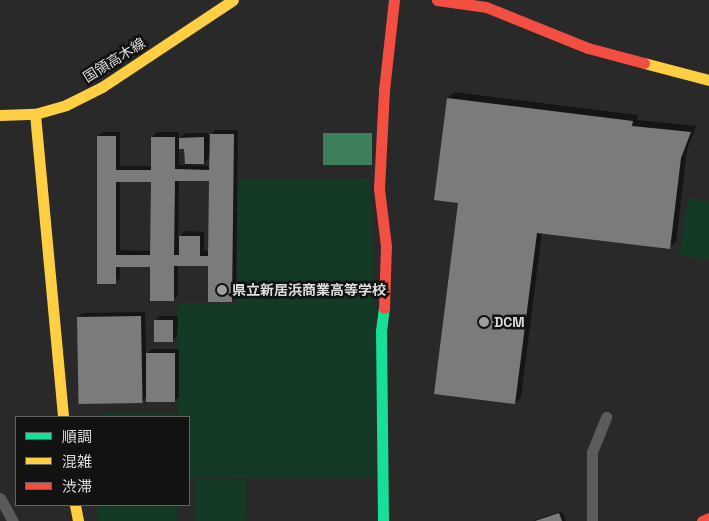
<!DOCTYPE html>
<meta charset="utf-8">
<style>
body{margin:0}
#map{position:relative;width:709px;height:521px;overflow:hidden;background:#282928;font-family:"Space Grotesk","Noto Sans JP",sans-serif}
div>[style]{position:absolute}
.green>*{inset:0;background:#143a26;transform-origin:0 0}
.water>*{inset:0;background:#3d7f5a;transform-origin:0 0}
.shadow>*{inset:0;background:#0007}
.building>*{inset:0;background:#7a7c7b;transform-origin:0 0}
.street>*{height:11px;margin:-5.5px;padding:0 5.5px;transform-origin:5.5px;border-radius:5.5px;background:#5a5c5b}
.fast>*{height:11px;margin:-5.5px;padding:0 5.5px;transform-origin:5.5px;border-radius:5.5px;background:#16e098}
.slow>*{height:11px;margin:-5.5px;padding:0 5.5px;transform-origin:5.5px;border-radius:5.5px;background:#ffcf43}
.jam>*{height:11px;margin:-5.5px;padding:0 5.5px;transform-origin:5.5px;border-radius:5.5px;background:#f24e42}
.dots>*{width:14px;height:14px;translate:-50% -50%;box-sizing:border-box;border:2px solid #111211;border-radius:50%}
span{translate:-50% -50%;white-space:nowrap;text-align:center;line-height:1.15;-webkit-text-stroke:5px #111211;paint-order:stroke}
.street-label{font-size:14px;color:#dddfde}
.poi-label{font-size:14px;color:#dddfde;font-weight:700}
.left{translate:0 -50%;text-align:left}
.legend{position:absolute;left:15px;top:416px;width:175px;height:90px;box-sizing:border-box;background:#111211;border:1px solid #636463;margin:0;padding:6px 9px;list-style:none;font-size:15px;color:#dddfde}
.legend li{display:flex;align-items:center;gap:10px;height:25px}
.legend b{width:25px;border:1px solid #636463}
</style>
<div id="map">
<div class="green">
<div style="clip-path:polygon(370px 179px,375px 303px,375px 478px,189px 478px,189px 417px,99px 417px,99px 414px,178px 414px,178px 303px,238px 303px,238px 180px)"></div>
<div style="clip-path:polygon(688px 198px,709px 201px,709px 260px,679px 255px)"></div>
<div style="left:195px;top:479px;width:52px;height:42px;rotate:1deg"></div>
<div style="left:98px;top:505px;width:79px;height:16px"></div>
</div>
<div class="water">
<div style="left:372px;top:133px;width:32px;height:49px;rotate:90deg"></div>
</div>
<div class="shadow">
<div style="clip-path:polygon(454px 92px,638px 115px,637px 120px,696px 126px,687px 150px,676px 242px,669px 248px,542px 232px,521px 397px,515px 403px,459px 202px,435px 199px,448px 98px)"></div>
<div style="clip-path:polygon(evenodd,215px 130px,238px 130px,236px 296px,232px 301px,209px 265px,178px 265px,178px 295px,174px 299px,152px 266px,120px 266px,120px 278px,116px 282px,98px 136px,103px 132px,120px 132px,120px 166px,152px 166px,152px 137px,157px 132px,179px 132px,179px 139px,185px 133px,208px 133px,211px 150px,211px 135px,215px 130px,179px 148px,186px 148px,186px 165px,179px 165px,179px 148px,215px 130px,211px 156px,210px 166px,189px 165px,204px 163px,211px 156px,215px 130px,120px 180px,152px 180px,152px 251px,120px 250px,120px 180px,215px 130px,179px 180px,210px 180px,209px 251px,204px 251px,204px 232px,185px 231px,178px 238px,179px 180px)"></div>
<div style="clip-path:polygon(145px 312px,146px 355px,152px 349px,179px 349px,179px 397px,174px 401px,147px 396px,142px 401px,78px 317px,83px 313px)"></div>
<div style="clip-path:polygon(159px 316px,178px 316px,177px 336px,173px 340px,155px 321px)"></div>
<div style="clip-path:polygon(562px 511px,566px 521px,534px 521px,535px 520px)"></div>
</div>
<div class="building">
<div style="clip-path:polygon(447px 98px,633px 121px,632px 126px,691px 132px,681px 158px,670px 249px,537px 233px,515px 404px,434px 394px,458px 203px,434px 200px)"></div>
<div style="clip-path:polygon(evenodd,210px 134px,234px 134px,232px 302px,208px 302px,208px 266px,174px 266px,174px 301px,150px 301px,150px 267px,116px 267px,116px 284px,97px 284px,97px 136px,116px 136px,116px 170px,151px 170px,151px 137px,175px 137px,175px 169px,209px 170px,210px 134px,175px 181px,209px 181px,208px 256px,200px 256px,200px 236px,179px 236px,179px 255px,174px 255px,175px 181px,210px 134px,116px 182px,151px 182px,150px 255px,116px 255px,116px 182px)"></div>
<div style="clip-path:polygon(204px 137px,204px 164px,185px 164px,184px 149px,179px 149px,179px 138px)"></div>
<div style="left:141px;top:316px;width:87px;height:64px;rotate:89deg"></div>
<div style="left:154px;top:320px;width:19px;height:22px"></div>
<div style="left:146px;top:353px;width:29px;height:49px"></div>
<div style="clip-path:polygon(559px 513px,562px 521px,535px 521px)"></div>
</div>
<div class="street">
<div style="left:0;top:498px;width:26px;rotate:61deg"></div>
<div style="left:592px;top:521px;width:69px;rotate:-90deg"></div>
<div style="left:592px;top:452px;width:38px;rotate:-68deg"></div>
</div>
<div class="fast">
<div style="left:383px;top:521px;width:190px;rotate:-90.6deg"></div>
<div style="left:381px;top:331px;width:23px;rotate:-83deg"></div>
</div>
<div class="slow">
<div style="left:644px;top:63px;width:67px;rotate:14.7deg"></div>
<div style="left:35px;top:114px;width:304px;rotate:84.7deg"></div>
<div style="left:0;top:115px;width:35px;rotate:-2deg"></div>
<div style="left:35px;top:114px;width:32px;rotate:-16deg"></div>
<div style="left:66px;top:105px;width:40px;rotate:-26.6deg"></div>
<div style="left:102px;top:87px;width:157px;rotate:-33.6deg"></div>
<div style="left:75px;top:505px;width:16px;rotate:79deg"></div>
</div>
<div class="jam">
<div style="left:437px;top:0;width:49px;rotate:8.1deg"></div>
<div style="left:486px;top:7px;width:110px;rotate:21.9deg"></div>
<div style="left:588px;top:48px;width:58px;rotate:15deg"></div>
<div style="left:384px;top:308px;width:62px;rotate:-88.2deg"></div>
<div style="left:386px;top:246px;width:57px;rotate:-97deg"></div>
<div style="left:379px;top:189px;width:99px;rotate:-87.1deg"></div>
<div style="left:384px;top:90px;width:91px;rotate:-83.7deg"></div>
<div style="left:702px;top:521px;width:8px;rotate:-23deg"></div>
</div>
<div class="dots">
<div style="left:222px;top:290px;background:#9e9f9e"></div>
<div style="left:484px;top:322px;background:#9e9f9e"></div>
</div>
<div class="street-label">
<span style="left:114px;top:60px;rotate:-32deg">国領高木線</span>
</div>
<div class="poi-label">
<span class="left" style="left:232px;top:290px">県立新居浜商業高等学校</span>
<span class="left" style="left:494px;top:322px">DCM</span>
</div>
<ul class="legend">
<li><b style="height:6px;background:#16e098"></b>順調</li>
<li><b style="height:6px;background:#ffcf43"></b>混雑</li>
<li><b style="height:6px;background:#f24e42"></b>渋滞</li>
</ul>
</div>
